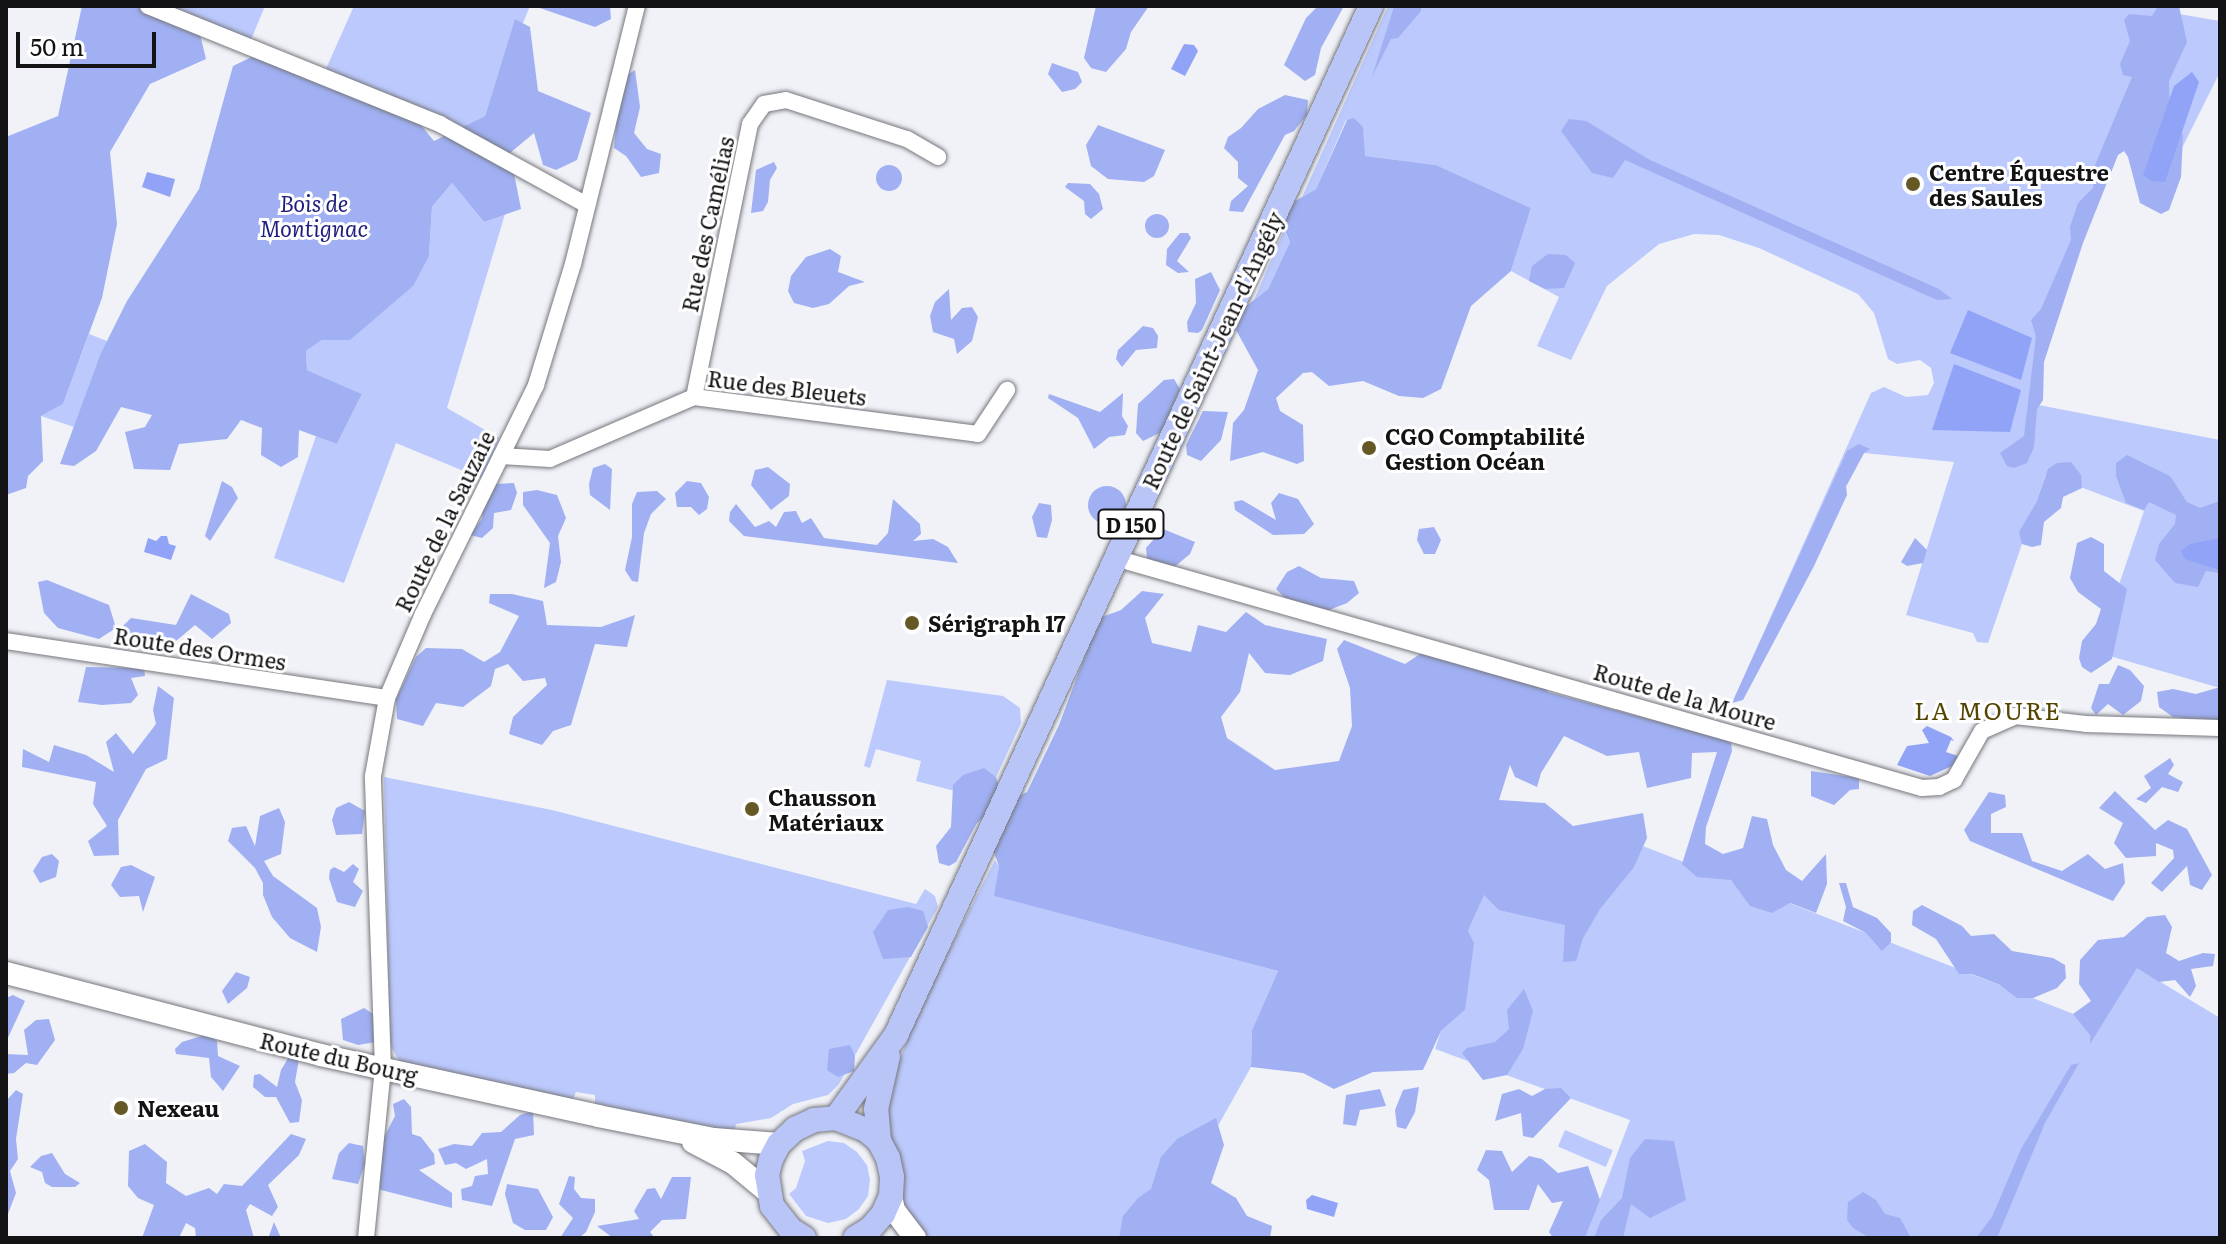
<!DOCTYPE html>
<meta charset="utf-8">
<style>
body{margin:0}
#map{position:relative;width:2226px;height:1244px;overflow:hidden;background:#f0f2f8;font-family:Literata,serif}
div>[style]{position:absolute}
.green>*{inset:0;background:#bcc9fc;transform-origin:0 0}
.forest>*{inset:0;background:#a0b0f3}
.round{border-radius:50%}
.water>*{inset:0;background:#91a3f6}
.roads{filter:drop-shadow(0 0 2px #76777c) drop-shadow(0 0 2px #76777c)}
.street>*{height:16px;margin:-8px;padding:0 8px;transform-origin:8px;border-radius:8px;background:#fff}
.secondary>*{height:22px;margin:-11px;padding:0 11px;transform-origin:11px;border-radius:11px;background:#fff}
.primary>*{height:24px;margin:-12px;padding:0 12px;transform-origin:12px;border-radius:12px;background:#b9c4f7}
.dots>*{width:22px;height:22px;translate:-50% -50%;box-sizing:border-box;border:4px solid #fff;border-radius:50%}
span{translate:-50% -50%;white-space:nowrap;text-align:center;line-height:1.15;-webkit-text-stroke:6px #fff;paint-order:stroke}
.shield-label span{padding:2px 6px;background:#fff;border:2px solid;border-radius:6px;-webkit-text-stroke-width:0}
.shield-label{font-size:20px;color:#131315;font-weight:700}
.poi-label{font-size:22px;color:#131315;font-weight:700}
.left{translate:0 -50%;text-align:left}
.park-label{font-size:22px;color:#201f7e;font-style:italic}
.street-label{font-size:22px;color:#131315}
.neighbourhood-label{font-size:24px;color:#554502;letter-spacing:2px}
.frame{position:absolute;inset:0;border:8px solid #131315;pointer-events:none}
.scale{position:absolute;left:16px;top:32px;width:140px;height:36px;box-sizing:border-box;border:4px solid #131315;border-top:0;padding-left:10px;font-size:24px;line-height:28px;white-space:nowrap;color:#131315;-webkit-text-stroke:6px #fff;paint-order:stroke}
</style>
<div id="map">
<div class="green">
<div style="clip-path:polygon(173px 6px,265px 6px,250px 42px)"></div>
<div style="clip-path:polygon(354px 6px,530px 6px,523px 23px,515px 20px,485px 116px,463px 127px,359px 90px,325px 71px)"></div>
<div style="clip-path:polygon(1388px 6px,1394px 6px,1375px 71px,1405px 6px,2169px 6px,2167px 12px,2220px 21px,2220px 72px,2165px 182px,2120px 131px,2028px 403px,2220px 440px,2220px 688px,2096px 652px,2144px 511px,2046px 474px,1988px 643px,1977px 642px,1973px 633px,1906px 615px,1954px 462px,1864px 453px,1732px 703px,1871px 393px,1884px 387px,1906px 397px,1928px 395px,1934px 383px,1931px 368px,1920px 360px,1897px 364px,1888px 359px,1874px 313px,1858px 294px,1759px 248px,1719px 235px,1694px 234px,1659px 244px,1607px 286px,1571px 360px,1537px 346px,1559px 297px,1511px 271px,1531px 208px,1436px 165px,1364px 156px,1363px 127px,1346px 120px,1316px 189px,1302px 197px)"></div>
<div style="clip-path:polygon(452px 183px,484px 222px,505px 214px,447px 408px,499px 438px,483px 479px,396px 443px,344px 583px,274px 558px,316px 436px,337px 444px,362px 394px,307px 370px,306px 351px,322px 340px,350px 340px,429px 256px,432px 207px)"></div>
<div style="clip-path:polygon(1284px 230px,1290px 242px,1268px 289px,1254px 300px)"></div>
<div style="clip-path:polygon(89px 334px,107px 341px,74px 427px,41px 416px,63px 404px)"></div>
<div style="clip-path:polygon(887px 680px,1003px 696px,1020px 708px,1021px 723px,986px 799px,916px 781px,921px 761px,876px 749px,870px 768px,864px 766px)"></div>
<div style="clip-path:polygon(384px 777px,552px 810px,916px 904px,925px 889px,935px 896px,938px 907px,839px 1084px,828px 1095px,793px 1104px,771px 1118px,736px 1124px,734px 1133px,595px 1104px,595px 1095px,576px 1092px,573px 1099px,401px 1064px,390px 1045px)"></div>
<div style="clip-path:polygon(1630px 841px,2094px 1022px,2131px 964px,2220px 1018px,2220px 1238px,1585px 1238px,1630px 1120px,1435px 1049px,1441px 1031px,1465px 1010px,1468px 931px,1484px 894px)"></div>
<div style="clip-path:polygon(995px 860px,999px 866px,995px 896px,1278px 971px,1252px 1030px,1251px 1067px,1155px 1238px,924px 1238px,904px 1204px,883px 1113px,888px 1089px,922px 1003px)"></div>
<div style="left:1565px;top:1130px;width:52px;height:18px;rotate:23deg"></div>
<div style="clip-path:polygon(828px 1141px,844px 1143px,857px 1152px,867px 1165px,870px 1180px,868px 1196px,859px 1209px,846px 1219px,828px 1223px,806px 1216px,789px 1194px,796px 1188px,805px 1161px,802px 1151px)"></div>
</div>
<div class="forest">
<div style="clip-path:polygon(82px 6px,173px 6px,196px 18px,206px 59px,150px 84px,110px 152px,117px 224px,102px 298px,63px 404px,41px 416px,43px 461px,28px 476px,26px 488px,6px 495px,6px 137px,58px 116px)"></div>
<div style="clip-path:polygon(534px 6px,610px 6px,611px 19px,595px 27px)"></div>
<div style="clip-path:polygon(1096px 6px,1149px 6px,1131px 32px,1126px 49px,1106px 72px,1091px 68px,1084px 58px)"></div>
<div style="clip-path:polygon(1318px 6px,1344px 6px,1321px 48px,1315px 75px,1305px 81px,1284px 65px,1306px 18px)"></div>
<div style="clip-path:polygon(1394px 6px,1421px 6px,1421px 11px,1398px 38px,1391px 39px,1372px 77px)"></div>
<div style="clip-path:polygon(2158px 6px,2179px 6px,2187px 42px,2169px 81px,2170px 121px,2183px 135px,2181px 177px,2169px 210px,2161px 214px,2140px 203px,2128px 157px,2124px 151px,2118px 155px,2083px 243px,2044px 362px,2043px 400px,2037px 409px,2034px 447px,2027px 463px,2014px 468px,2007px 466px,2000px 453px,2024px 436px,2036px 336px,2031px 320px,2041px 309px,2071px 240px,2070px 227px,2078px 203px,2093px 188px,2095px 165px,2132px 77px,2123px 75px,2120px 64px,2130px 41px,2124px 20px,2129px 14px,2152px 16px)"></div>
<div style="clip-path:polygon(515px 19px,530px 27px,538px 91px,591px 113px,577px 160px,556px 170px,543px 165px,534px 133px,510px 153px,521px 209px,484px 222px,452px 183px,432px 207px,429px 256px,413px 286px,350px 340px,322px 340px,306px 351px,307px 370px,362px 394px,337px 444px,299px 430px,298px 457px,281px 467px,261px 455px,262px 428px,241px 420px,227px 439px,179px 444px,170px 470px,134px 469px,125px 432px,145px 427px,152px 415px,121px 407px,96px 451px,74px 466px,60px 464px,101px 353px,127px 301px,199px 189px,233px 66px,260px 53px,345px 88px,397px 96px,434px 141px,485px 116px)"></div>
<div style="clip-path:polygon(1052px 63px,1078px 72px,1082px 82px,1075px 89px,1062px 92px,1048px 74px)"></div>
<div style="clip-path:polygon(635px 70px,640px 107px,634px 133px,647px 149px,661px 154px,659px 173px,641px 177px,626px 156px,614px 148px,617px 116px,627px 75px)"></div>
<div style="clip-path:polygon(1285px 95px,1308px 100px,1307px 115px,1294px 131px,1285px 135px,1243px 212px,1229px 211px,1231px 201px,1248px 186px,1238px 178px,1238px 162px,1224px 148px,1228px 137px,1241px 128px,1258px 109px)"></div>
<div style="clip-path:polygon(1354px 118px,1363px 127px,1365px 156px,1436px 165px,1531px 208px,1511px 271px,1471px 306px,1441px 389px,1423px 398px,1399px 396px,1363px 381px,1329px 386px,1312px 372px,1303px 373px,1276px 398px,1280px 411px,1303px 425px,1304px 461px,1297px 464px,1263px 452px,1230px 461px,1233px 423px,1244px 410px,1258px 370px,1236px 330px,1245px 307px,1268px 289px,1290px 242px,1282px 224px,1290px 204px,1316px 189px,1347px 120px)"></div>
<div style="clip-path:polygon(1569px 119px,1586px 121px,1650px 160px,1939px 289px,1952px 299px,1937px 300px,1625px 160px,1613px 178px,1592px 173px,1561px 131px)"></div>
<div style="clip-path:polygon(1098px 125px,1165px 150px,1154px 176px,1144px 182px,1108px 179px,1091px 166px,1086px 145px)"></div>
<div style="clip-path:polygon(774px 162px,777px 168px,770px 180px,768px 202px,763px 211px,751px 213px,756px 170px)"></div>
<div class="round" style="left:876px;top:165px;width:26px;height:26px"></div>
<div style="clip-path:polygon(1068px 183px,1090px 184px,1099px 194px,1103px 209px,1091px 219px,1085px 214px,1084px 201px,1065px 187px)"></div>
<div class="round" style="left:1145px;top:214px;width:24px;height:24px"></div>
<div style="clip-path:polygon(1180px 233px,1188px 233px,1191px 238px,1177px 261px,1189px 272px,1178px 273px,1166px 265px,1167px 249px)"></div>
<div style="clip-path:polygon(830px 249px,841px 256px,838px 272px,865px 282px,849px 286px,829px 304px,813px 308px,794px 303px,788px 291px,791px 276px,806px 257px)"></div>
<div style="clip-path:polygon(1548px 254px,1566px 255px,1575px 263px,1564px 288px,1545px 289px,1529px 281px,1532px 266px)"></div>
<div style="clip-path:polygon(1211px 272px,1220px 290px,1202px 330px,1198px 333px,1188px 332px,1187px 322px,1196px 303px,1195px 279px)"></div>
<div style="clip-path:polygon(949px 289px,951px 320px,962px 308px,972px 307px,978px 317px,972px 341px,957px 354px,954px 339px,933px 332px,930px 316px,935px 302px)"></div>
<div style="clip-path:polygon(1143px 326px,1153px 328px,1158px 336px,1157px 348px,1136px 350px,1122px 367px,1116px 359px,1118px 350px)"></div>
<div style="clip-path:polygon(1174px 379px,1180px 389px,1162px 432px,1143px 441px,1136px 433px,1138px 404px,1164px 380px)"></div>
<div style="clip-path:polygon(1123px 393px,1122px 416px,1128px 426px,1125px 435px,1109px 437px,1094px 449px,1078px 418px,1048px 398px,1049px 394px,1100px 412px)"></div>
<div style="clip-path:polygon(1203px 411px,1228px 412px,1221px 440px,1201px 461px,1187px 455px,1186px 445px)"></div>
<div style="clip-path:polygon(1859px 444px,1870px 449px,1864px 453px,1846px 486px,1847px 495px,1814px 566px,1743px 700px,1732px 703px,1847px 451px)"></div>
<div style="clip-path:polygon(2127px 455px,2170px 476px,2187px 502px,2200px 508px,2220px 501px,2220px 573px,2206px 571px,2198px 587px,2175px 583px,2155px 560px,2159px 544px,2175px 524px,2176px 515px,2149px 502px,2144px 510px,2126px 503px,2116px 476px,2116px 463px)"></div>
<div style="clip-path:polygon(2071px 462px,2081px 475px,2082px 488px,2063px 497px,2061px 508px,2044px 522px,2041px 545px,2032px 547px,2022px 544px,2019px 532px,2036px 503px,2048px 469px,2057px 463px)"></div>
<div style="clip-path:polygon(605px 464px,612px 469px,610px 510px,590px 495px,589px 484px,593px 468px)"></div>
<div style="clip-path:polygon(768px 467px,790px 484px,789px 496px,771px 510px,751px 485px,755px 470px)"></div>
<div style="clip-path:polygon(222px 481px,232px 487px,238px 498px,210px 541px,205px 536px)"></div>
<div style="clip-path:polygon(687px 481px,701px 483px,709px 497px,707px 509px,699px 515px,691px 507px,677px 507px,675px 493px)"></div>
<div style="clip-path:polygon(514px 483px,517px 493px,511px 510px,494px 513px,493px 528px,482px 538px,470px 535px,482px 519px,483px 504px,494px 484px)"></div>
<div class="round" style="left:1088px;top:486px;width:38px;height:38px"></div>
<div style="clip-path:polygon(537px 490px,557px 495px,566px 518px,558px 536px,561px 562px,556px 582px,544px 588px,550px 543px,523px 505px,523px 492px)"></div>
<div style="clip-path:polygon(657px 491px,666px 499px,651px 514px,644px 533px,638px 582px,632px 581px,625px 570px,632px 537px,632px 504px,637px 492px)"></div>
<div style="clip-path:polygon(1279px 493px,1298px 499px,1314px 524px,1304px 534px,1273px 535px,1235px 510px,1234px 502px,1242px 500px,1276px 520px,1271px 503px)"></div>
<div style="clip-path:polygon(893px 499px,920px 524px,921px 534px,913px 541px,933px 539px,948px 547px,958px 563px,744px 536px,729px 521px,730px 512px,736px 504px,755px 527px,769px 521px,776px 527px,784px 512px,796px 511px,802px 523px,811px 518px,824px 538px,877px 545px,888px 533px)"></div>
<div style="clip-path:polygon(1039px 503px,1051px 505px,1052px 520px,1047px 538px,1037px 537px,1032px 517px)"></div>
<div style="clip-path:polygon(1434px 527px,1441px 540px,1435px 554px,1424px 554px,1417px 540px,1419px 529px)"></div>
<div style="clip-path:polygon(1163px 529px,1195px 542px,1190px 554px,1172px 569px,1147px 558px,1146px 548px)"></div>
<div style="clip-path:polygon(2091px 537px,2104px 544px,2104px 571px,2127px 589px,2112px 659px,2091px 673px,2082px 667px,2079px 658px,2082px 641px,2096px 624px,2101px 609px,2078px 592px,2070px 578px,2077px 543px)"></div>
<div style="clip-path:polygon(1915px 538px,1927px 550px,1923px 563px,1907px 566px,1901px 562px)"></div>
<div style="clip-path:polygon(1299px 566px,1321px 578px,1354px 581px,1359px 593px,1347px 603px,1324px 612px,1286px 599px,1276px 589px,1287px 572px)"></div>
<div style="clip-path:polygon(47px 580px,109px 605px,116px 628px,99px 639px,58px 628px,44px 613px,38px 582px)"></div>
<div style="clip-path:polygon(1142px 591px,1164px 594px,1145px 618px,1152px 643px,1191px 652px,1198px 625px,1226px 632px,1246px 612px,1265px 625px,1327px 639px,1323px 661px,1290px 675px,1265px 673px,1249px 653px,1240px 692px,1221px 717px,1227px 738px,1275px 770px,1339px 761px,1352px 726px,1350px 688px,1337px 649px,1344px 640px,1405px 664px,1432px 646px,1529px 667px,1548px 692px,1731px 741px,1732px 751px,1706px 827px,1705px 844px,1723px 854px,1743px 848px,1752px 816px,1767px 819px,1773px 845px,1786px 870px,1802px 881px,1826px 854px,1827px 884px,1816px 913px,1790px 903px,1772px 913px,1750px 906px,1731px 880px,1697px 877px,1682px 864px,1717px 752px,1692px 753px,1691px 778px,1647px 788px,1639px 752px,1607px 756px,1564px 736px,1541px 773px,1537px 787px,1515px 777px,1510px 765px,1499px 800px,1545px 803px,1573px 826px,1643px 813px,1647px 838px,1634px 867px,1600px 909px,1583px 938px,1576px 961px,1563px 962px,1565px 925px,1499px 910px,1484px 895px,1468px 931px,1474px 943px,1465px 1010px,1441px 1031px,1423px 1070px,1373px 1072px,1334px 1089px,1303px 1073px,1251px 1067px,1252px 1030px,1278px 971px,994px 896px,999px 866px,990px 842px,1010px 800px,1027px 792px,1059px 725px,1099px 618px,1121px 610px)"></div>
<div style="clip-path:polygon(191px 594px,229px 614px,231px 623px,212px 639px,195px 625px,176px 641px,141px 646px,125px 641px,123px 626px,131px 618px,176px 625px)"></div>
<div style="clip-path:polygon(490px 594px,512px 594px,543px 601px,547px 625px,601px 627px,635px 615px,627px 647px,595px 644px,571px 725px,553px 731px,542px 745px,509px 734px,513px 717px,547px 685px,545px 678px,523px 681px,508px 664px,495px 669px,491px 686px,463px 707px,436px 703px,423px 726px,397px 719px,396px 699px,416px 657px,426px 648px,462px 649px,484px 662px,500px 652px,519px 616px,489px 603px)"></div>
<div style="clip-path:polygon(2118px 665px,2130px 670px,2144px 686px,2141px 701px,2123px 715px,2108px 704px,2096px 715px,2091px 708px,2099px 684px,2109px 684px)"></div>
<div style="clip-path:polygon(86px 667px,144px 668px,145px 676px,131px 678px,138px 695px,131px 703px,102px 705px,78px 702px)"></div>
<div style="clip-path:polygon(158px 686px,174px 698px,167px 759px,146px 769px,118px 820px,119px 855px,94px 856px,88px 841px,107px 826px,93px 804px,96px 782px,22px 767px,23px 749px,49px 762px,54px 745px,86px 755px,114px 772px,106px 742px,116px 733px,133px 754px,156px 724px,153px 710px)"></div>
<div style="clip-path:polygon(2220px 687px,2220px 721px,2173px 717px,2159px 707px,2157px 692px,2173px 689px,2196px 694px)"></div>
<div style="clip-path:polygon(2170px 758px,2174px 765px,2168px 774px,2183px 782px,2178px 792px,2162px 787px,2146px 803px,2136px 799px,2151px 788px,2144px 776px)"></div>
<div style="clip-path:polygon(984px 768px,996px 777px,999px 787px,996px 806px,977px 823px,956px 862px,949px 866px,939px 863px,936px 846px,951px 827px,953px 785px,963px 775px)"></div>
<div style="clip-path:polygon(1811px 771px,1859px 778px,1859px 789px,1850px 790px,1834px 805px,1811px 796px)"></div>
<div style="clip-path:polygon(2115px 791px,2155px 830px,2168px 820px,2187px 829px,2212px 875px,2202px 890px,2190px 885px,2187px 866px,2162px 892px,2151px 883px,2174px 858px,2173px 850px,2156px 843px,2156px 856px,2126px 858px,2114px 843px,2123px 823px,2099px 808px)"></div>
<div style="clip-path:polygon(1989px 792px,2005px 795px,2006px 807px,1991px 814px,1991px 833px,2022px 833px,2032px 861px,2062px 871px,2088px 854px,2105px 869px,2123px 863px,2125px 883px,2113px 901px,1970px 841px,1964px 830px)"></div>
<div style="clip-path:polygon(349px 802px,365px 811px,362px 834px,336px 835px,332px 820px,336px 808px)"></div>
<div style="clip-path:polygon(279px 808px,285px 822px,281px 854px,264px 861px,273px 876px,317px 908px,321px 927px,317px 952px,290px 938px,272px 917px,263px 895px,263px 883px,255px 868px,228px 841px,232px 828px,246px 826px,255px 846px,260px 816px)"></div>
<div style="clip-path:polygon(52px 854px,59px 861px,56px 877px,40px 883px,33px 871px,42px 857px)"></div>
<div style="clip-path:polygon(353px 864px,359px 869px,353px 882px,363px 891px,355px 907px,337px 902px,329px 878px,330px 870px,334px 867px,344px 872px)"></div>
<div style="clip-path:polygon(131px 865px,155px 877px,143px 912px,139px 896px,120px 897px,111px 885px,121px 867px)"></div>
<div style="clip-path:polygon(1839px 883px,1846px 883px,1853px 907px,1877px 918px,1891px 933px,1891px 942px,1882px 951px,1866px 933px,1843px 921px,1846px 907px)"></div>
<div style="clip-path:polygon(1922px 905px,1962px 926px,1971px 936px,1994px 934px,2012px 951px,2053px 958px,2065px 965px,2066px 978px,2057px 988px,2033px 998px,2017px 998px,2000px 985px,1972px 974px,1959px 974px,1936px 939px,1912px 925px,1913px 911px)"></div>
<div style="clip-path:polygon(908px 907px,923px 911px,928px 927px,911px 957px,883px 959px,873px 932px,888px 910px)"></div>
<div style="clip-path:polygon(2165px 915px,2172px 927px,2166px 953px,2179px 961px,2203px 953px,2215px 954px,2213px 966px,2191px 969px,2196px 986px,2190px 997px,2175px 980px,2159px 982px,2137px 968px,2090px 1044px,2090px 1035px,2073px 1014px,2091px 1001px,2079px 984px,2080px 960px,2098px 940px,2124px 937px,2147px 917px)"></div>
<div style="clip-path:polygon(236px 972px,250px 977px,247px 988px,228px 1004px,222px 991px)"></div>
<div style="clip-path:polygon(1524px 989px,1533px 1011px,1523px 1049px,1507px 1075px,1483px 1080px,1462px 1053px,1467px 1048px,1495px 1042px,1509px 1029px,1507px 1010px)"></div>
<div style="clip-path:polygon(13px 995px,25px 1001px,6px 1042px,6px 998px)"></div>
<div style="clip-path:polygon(364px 1008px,378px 1017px,376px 1042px,358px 1045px,343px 1040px,341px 1019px)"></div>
<div style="clip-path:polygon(49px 1019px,55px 1040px,37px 1065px,26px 1063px,14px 1073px,6px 1074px,6px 1054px,28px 1055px,24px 1030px,36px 1020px)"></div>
<div style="clip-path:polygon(208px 1034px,217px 1041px,218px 1056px,240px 1066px,223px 1091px,211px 1077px,209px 1058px,176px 1054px,175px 1049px,182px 1042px)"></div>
<div style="clip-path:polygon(850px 1045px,855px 1056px,854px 1071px,838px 1077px,827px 1070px,829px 1049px)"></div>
<div style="clip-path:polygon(290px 1055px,299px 1059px,295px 1082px,302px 1100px,299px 1122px,290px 1123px,276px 1097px,265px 1097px,253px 1087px,254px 1075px,260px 1074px,277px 1087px,281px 1070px)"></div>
<div style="clip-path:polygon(2079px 1063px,2045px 1123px,1997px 1238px,1976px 1238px,1992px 1217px,2021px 1149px,2071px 1065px)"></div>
<div style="clip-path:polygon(1419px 1087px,1415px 1112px,1406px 1129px,1397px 1127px,1395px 1110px,1403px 1090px)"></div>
<div style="clip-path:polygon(1561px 1088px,1571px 1098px,1533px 1138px,1523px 1136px,1521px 1113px,1495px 1121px,1502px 1094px,1519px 1089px,1532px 1096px,1545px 1089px)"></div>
<div style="clip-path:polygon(1380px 1089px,1386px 1106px,1360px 1110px,1356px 1126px,1343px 1124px,1346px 1095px)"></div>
<div style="clip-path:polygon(16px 1090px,23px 1094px,16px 1139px,18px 1159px,10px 1171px,16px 1193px,6px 1219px,6px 1101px)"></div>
<div style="clip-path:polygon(404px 1099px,411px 1107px,412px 1134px,421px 1137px,434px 1154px,435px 1164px,419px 1170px,452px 1193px,452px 1208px,381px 1190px,377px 1183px,379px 1147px,395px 1116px,393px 1104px)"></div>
<div style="clip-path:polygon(533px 1111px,534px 1135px,515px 1139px,492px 1206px,462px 1200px,461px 1189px,472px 1186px,475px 1176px,488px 1174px,487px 1159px,466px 1169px,456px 1163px,445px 1165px,438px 1149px,454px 1144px,472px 1146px,482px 1133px,501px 1132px,520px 1115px)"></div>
<div style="clip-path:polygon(1216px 1118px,1224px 1145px,1211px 1183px,1236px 1198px,1247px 1216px,1272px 1226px,1270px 1238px,1119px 1238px,1123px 1216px,1138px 1198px,1151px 1189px,1161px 1157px,1177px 1139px)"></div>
<div style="clip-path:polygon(291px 1134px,306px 1139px,299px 1155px,268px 1185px,278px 1207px,272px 1216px,250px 1204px,246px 1210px,254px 1238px,269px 1236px,274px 1222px,281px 1238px,196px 1238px,195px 1228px,186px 1223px,179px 1238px,142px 1238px,154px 1205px,138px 1198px,128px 1186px,129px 1151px,145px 1144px,167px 1162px,166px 1183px,186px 1196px,209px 1188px,217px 1194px,224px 1184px,242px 1186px)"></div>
<div style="clip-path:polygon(1645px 1139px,1674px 1141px,1686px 1200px,1650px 1218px,1631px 1204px,1623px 1238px,1594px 1238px,1601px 1220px,1622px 1198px,1630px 1158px)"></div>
<div style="clip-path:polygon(349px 1143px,363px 1146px,365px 1164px,358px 1184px,332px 1179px,339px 1153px)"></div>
<div style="clip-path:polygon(1486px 1150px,1502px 1151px,1512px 1172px,1529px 1156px,1542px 1159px,1558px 1173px,1588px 1166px,1600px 1200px,1585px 1238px,1553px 1238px,1549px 1232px,1563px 1201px,1552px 1203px,1538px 1184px,1529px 1210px,1494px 1210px,1489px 1180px,1477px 1170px)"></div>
<div style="clip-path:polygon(52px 1153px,65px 1174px,80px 1183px,75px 1187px,52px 1187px,45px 1183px,42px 1172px,30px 1167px,41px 1156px)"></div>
<div style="clip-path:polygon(569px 1176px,575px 1177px,574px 1189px,581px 1198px,595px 1199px,595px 1212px,586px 1232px,579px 1238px,560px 1238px,573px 1218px,559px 1204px)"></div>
<div style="clip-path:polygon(672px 1177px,691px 1177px,686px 1219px,662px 1220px,650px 1232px,655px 1238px,613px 1238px,597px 1226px,639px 1219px,634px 1211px,647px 1189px,655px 1188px,661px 1199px)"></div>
<div style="clip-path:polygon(507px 1184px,538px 1189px,553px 1217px,546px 1230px,525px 1230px,513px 1223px,505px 1194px)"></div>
<div style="clip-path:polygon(1863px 1192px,1876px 1200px,1885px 1214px,1900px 1218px,1911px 1238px,1870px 1238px,1853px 1228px,1847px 1220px,1848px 1202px)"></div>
</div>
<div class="water">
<div style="clip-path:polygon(1184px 44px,1194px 45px,1198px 51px,1185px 76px,1171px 69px)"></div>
<div style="clip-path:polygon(2192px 72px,2199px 82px,2165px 182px,2152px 181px,2143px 175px,2174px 86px)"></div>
<div style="clip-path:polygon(147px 172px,175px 179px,170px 197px,142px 187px)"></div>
<div style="clip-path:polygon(1968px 310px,2032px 338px,2021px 380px,1950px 353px)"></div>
<div style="clip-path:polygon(1954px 364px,2021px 390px,2010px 432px,1932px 430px)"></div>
<div style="clip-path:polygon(161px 536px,167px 536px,169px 544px,176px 546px,171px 560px,144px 552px,148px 538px,156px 541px)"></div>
<div style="clip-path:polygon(2220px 538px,2220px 570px,2185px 559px,2181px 551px,2190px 544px)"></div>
<div style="clip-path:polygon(1927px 726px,1951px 737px,1954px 741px,1951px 740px,1946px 752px,1958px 756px,1952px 766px,1930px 776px,1897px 765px,1907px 746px,1929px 743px,1922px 730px)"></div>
<div style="clip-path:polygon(1312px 1195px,1338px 1203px,1334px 1217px,1307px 1209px,1306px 1200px)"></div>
</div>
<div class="roads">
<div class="street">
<div style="left:148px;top:6px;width:315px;rotate:22deg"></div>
<div style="left:440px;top:124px;width:168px;rotate:28.9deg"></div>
<div style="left:694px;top:397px;width:279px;rotate:-78.4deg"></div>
<div style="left:750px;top:124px;width:24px;rotate:-55deg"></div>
<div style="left:764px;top:104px;width:22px;rotate:-10deg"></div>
<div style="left:786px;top:100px;width:127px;rotate:17.9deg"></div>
<div style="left:907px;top:139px;width:36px;rotate:30deg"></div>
<div style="left:501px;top:456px;width:49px;rotate:3.5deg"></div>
<div style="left:550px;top:459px;width:157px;rotate:-23.3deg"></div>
<div style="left:694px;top:397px;width:286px;rotate:7.4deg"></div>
<div style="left:978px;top:434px;width:53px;rotate:-56.6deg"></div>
<div style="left:1115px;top:558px;width:839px;rotate:15.91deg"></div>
<div style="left:1922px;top:788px;width:17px;rotate:-3deg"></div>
<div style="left:1939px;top:787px;width:17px;rotate:-25deg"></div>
<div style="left:1954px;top:780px;width:56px;rotate:-60.3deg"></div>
<div style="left:1982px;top:731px;width:36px;rotate:-24deg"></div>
<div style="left:2015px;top:716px;width:71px;rotate:6.4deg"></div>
<div style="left:2086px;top:724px;width:134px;rotate:1.7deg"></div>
<div style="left:6px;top:641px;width:385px;rotate:8.5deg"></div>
<div style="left:366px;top:1238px;width:171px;rotate:-84.3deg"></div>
<div style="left:383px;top:1068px;width:292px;rotate:-92deg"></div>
<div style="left:373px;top:776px;width:79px;rotate:-79.8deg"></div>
<div style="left:387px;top:698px;width:91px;rotate:-66.8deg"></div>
<div style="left:423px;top:614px;width:255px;rotate:-63.7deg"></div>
<div style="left:536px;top:385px;width:127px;rotate:-73deg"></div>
<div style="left:573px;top:264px;width:266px;rotate:-76.1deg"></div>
</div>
<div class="secondary">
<div style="left:6px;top:973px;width:325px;rotate:14.6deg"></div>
<div style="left:321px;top:1055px;width:284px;rotate:12.4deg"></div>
<div style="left:598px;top:1116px;width:118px;rotate:11.2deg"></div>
<div style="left:714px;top:1139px;width:65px;rotate:4.4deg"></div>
<div style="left:693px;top:1142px;width:45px;rotate:27.7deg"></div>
<div style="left:733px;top:1163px;width:45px;rotate:39.6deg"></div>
<div style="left:891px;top:1196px;width:14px;rotate:78deg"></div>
<div style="left:894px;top:1210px;width:35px;rotate:53deg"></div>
</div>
<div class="primary">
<div style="left:836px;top:1118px;width:102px;rotate:-54.1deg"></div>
<div style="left:896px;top:1035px;width:1133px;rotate:-65.22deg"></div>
<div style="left:879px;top:1141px;width:32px;rotate:-95deg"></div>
<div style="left:876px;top:1109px;width:54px;rotate:-77.2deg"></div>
<div style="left:804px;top:1238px;width:15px;rotate:-148deg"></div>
<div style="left:791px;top:1230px;width:31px;rotate:-128deg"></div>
<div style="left:772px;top:1206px;width:31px;rotate:-99deg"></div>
<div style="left:767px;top:1175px;width:16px;rotate:-76deg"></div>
<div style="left:771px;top:1159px;width:17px;rotate:-62deg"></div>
<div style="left:779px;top:1144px;width:22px;rotate:-43deg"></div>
<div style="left:795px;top:1129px;width:21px;rotate:-25deg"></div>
<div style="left:814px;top:1120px;width:22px;rotate:-5deg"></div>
<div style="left:836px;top:1118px;width:32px;rotate:22deg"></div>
<div style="left:866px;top:1130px;width:17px;rotate:40deg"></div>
<div style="left:879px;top:1141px;width:19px;rotate:62deg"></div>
<div style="left:888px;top:1158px;width:19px;rotate:78deg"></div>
<div style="left:892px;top:1177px;width:19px;rotate:93deg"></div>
<div style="left:891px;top:1196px;width:20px;rotate:114deg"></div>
<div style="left:883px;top:1214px;width:20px;rotate:131deg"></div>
<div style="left:870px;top:1229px;width:17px;rotate:149deg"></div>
</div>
</div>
<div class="dots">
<div style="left:1913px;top:184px;background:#665825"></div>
<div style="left:1369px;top:448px;background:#665825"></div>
<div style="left:912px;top:623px;background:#665825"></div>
<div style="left:752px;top:809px;background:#665825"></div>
<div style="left:121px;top:1108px;background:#665825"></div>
</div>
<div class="shield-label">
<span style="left:1131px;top:524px">D 150</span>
</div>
<div class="poi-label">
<span class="left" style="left:1929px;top:184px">Centre Équestre<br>des Saules</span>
<span class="left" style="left:1385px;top:448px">CGO Comptabilité<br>Gestion Océan</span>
<span class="left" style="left:928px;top:623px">Sérigraph 17</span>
<span class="left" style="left:768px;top:809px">Chausson<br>Matériaux</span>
<span class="left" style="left:137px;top:1108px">Nexeau</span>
</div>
<div class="park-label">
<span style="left:314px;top:215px">Bois de<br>Montignac</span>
</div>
<div class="street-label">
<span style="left:707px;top:224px;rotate:-78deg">Rue des Camélias</span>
<span style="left:1212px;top:350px;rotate:-65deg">Route de Saint-Jean-d'Angély</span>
<span style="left:787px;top:387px;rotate:7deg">Rue des Bleuets</span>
<span style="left:444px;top:521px;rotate:-64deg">Route de la Sauzaie</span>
<span style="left:200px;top:648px;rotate:9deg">Route des Ormes</span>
<span style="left:1685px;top:696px;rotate:16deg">Route de la Moure</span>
<span style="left:339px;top:1057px;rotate:13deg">Route du Bourg</span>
</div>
<div class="neighbourhood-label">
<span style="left:1988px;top:710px">LA MOURE</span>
</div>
<div class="frame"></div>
<div class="scale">50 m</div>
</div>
